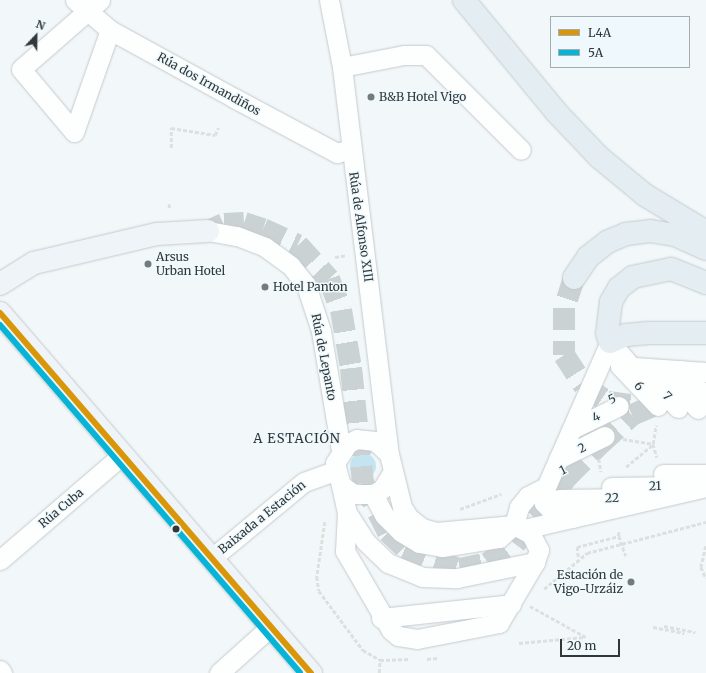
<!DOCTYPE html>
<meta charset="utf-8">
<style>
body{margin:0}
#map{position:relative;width:706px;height:673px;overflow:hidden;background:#f2f8fa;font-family:Merriweather,serif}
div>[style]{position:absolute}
.green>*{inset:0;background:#c4e4f2}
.round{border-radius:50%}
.highway-tunnel>*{height:22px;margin-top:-11px;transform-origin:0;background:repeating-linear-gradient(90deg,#cbd2d4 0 22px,transparent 0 33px)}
.path>*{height:2.5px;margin-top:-1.25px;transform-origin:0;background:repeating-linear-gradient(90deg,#dee0e0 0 4px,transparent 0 6px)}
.roads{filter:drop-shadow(0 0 1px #c4cacd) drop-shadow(0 0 1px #c4cacd)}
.minor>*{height:19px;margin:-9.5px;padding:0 9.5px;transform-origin:9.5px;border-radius:9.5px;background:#fdfefe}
.major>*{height:22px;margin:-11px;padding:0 11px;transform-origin:11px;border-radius:11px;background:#eef4f7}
.highway>*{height:22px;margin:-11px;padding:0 11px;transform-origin:11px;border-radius:11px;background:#e4edf2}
.bus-1>*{height:6px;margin:-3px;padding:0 3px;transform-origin:3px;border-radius:3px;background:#d99609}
.bus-2>*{height:6px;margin:-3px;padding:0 3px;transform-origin:3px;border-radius:3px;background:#07b4d5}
.dots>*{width:11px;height:11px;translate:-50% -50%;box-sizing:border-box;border:2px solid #eff9fd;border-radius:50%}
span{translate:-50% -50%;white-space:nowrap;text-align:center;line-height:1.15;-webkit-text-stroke:3px #eff9fd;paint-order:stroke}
.street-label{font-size:12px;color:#31383a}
.poi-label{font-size:12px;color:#31383a}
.left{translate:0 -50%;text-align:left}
.right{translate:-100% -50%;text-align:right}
.neighbourhood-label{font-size:13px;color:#31383a;letter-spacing:1px}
.legend{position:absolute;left:550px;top:16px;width:140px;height:52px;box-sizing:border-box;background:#eff9fd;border:1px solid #a3acaf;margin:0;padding:5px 7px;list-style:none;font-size:12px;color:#31383a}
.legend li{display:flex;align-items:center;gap:8px;height:20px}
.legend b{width:20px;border:1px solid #a3acaf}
.north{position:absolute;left:16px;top:16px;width:40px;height:40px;-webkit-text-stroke:3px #eff9fd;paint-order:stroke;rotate:22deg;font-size:11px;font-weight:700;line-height:16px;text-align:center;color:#31383a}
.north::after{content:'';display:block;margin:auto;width:14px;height:18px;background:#31383a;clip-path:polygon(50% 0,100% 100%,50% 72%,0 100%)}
.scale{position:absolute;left:560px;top:639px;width:60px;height:18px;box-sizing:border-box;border:2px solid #31383a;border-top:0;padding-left:5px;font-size:12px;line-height:14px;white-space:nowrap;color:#31383a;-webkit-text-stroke:3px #eff9fd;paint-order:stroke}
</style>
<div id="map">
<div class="green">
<div class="round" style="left:350px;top:453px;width:26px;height:26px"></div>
</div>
<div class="highway-tunnel">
<div style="left:208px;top:231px;width:17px;rotate:-24deg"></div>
<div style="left:224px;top:224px;width:20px;rotate:-3deg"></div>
<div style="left:244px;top:223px;width:20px;rotate:18deg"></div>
<div style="left:263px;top:229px;width:38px;rotate:25deg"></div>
<div style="left:298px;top:245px;width:46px;rotate:47.6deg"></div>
<div style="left:329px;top:279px;width:33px;rotate:69deg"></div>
<div style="left:341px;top:310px;width:59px;rotate:80.2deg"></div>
<div style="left:351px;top:368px;width:116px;rotate:84deg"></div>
<div style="left:363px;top:483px;width:55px;rotate:63deg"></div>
<div style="left:388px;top:532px;width:23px;rotate:43deg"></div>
<div style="left:405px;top:548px;width:33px;rotate:23deg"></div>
<div style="left:435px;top:561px;width:26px;rotate:18deg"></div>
<div style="left:460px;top:569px;width:29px;rotate:-12deg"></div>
<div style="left:488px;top:563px;width:33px;rotate:-35deg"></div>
<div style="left:515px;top:544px;width:85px;rotate:-52.2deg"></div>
<div style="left:567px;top:477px;width:47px;rotate:-45deg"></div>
<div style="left:600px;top:444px;width:43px;rotate:-42.2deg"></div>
<div style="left:632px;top:415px;width:46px;rotate:-23.2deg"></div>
<div style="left:574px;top:278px;width:32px;rotate:108deg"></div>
<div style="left:564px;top:308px;width:47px;rotate:90deg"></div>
<div style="left:564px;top:355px;width:37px;rotate:57deg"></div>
<div style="left:584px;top:386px;width:29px;rotate:34deg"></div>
<div style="left:608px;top:402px;width:27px;rotate:8deg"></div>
</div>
<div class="path">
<div style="left:171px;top:148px;width:20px;rotate:-90deg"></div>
<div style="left:171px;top:128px;width:45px;rotate:9deg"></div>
<div style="left:215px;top:135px;width:8px;rotate:-67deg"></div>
<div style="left:169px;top:208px;width:4px;rotate:-90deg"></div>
<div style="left:335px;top:257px;width:12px;rotate:-9deg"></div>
<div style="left:623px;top:439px;width:30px;rotate:9deg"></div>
<div style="left:653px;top:444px;width:19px;rotate:-81deg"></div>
<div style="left:599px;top:459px;width:13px;rotate:81deg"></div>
<div style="left:626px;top:467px;width:35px;rotate:-40deg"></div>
<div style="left:653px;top:444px;width:14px;rotate:73deg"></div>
<div style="left:460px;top:509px;width:44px;rotate:-20.1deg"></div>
<div style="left:325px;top:522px;width:56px;rotate:98.3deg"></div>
<div style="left:317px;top:577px;width:14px;rotate:82deg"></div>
<div style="left:319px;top:591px;width:74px;rotate:53.3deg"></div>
<div style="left:363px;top:650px;width:20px;rotate:30deg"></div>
<div style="left:380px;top:660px;width:30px;rotate:-2deg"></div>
<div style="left:619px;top:532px;width:4px;rotate:90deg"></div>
<div style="left:706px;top:546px;width:22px;rotate:103deg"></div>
<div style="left:701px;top:567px;width:12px;rotate:66deg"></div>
<div style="left:578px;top:557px;width:10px;rotate:-96deg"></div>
<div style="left:577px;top:547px;width:43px;rotate:-14.7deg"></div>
<div style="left:619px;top:536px;width:21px;rotate:71deg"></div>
<div style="left:544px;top:589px;width:56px;rotate:-39.9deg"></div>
<div style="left:587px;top:553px;width:123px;rotate:-14.6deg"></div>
<div style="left:530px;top:606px;width:64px;rotate:29deg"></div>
<div style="left:664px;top:626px;width:32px;rotate:11deg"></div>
<div style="left:653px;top:627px;width:32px;rotate:11deg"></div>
<div style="left:519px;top:643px;width:66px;rotate:-5.2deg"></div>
<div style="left:427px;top:659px;width:11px;rotate:-5deg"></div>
<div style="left:379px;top:673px;width:13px;rotate:-86deg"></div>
</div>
<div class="roads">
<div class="minor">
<div style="left:75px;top:0;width:46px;rotate:40.6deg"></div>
<div style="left:110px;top:30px;width:141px;rotate:28.7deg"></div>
<div style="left:234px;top:98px;width:117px;rotate:28.1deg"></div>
<div style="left:337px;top:153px;width:14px;rotate:-17deg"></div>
<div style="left:329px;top:0;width:68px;rotate:79deg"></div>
<div style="left:342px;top:67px;width:390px;rotate:83.1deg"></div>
<div style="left:342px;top:67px;width:63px;rotate:-11deg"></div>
<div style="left:404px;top:55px;width:22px"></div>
<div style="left:426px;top:55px;width:134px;rotate:45deg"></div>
<div style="left:74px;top:132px;width:82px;rotate:-130.1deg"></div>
<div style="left:21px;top:69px;width:105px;rotate:-41.1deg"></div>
<div style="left:74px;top:132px;width:108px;rotate:-70.6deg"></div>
<div style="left:208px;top:231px;width:29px;rotate:10deg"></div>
<div style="left:237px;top:236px;width:30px;rotate:21deg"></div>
<div style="left:265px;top:247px;width:32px;rotate:36deg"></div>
<div style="left:291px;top:266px;width:24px;rotate:52deg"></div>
<div style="left:306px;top:285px;width:48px;rotate:71.9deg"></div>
<div style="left:321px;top:331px;width:121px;rotate:80.5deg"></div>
<div style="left:620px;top:366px;width:86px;rotate:4deg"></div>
<div style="left:620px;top:366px;width:55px;rotate:46.5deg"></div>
<div style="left:660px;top:369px;width:55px;rotate:46.5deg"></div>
<div style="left:680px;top:370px;width:37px;rotate:46deg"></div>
<div style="left:651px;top:380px;width:39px;rotate:46deg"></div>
<div style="left:572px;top:429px;width:52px;rotate:-26.1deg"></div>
<div style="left:558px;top:459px;width:52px;rotate:-26.1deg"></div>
<div style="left:663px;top:474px;width:43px"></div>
<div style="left:341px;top:485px;width:29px;rotate:78deg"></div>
<div style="left:347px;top:513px;width:38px;rotate:93deg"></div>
<div style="left:345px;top:551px;width:91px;rotate:59.8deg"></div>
<div style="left:391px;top:630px;width:9px;rotate:41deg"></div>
<div style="left:398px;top:636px;width:19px;rotate:9deg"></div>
<div style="left:417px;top:639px;width:84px;rotate:-11deg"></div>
<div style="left:499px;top:623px;width:71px;rotate:-59.5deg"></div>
<div style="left:535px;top:562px;width:13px;rotate:-72deg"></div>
<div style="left:539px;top:550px;width:18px;rotate:-117deg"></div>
<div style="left:531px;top:534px;width:19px;rotate:-152deg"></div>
<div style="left:514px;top:525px;width:78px;rotate:174.9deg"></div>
<div style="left:436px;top:532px;width:15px;rotate:-164deg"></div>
<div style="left:422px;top:528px;width:16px;rotate:-142deg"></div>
<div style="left:409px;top:518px;width:13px;rotate:-122deg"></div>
<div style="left:402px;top:507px;width:55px;rotate:-103.8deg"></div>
<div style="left:389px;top:454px;width:19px;rotate:-137deg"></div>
<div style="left:375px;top:441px;width:18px;rotate:-174deg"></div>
<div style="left:357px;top:439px;width:10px;rotate:156deg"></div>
<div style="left:348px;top:443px;width:24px;rotate:123deg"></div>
<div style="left:335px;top:463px;width:23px;rotate:75deg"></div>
<div style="left:341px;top:485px;width:16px;rotate:35deg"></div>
<div style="left:354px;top:494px;width:19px"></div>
<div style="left:373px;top:494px;width:10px;rotate:-29deg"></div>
<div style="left:382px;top:489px;width:19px;rotate:-58deg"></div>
<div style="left:611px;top:487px;width:72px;rotate:-0.8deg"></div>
<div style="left:373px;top:494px;width:24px;rotate:62deg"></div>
<div style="left:384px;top:515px;width:24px;rotate:45deg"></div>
<div style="left:401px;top:532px;width:21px;rotate:31deg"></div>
<div style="left:419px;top:543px;width:23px;rotate:10deg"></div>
<div style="left:442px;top:547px;width:58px;rotate:-9deg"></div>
<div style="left:499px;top:538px;width:20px;rotate:-41deg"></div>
<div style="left:514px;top:525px;width:19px;rotate:-74deg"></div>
<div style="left:519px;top:507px;width:14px;rotate:-51deg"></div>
<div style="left:528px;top:496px;width:20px;rotate:-27deg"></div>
<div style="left:559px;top:499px;width:71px;rotate:-0.8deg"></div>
<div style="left:347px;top:513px;width:33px;rotate:57deg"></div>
<div style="left:365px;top:541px;width:32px;rotate:44deg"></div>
<div style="left:388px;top:563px;width:37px;rotate:22deg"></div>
<div style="left:422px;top:577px;width:35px;rotate:2deg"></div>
<div style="left:457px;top:578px;width:80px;rotate:-11.6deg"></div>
<div style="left:573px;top:518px;width:18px;rotate:-167deg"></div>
<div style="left:555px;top:514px;width:16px;rotate:-135deg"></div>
<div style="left:544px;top:503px;width:16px;rotate:-83deg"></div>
<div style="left:546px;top:487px;width:158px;rotate:-66.2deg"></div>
<div style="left:610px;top:342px;width:33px;rotate:49deg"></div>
<div style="left:524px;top:529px;width:187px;rotate:-13deg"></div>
<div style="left:212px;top:558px;width:119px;rotate:-39.6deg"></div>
<div style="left:304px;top:482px;width:33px;rotate:-20deg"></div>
<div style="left:0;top:560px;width:160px;rotate:-40.7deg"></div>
<div style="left:381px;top:618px;width:131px;rotate:-6.1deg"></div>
<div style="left:0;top:670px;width:4px;rotate:56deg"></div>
<div style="left:219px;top:673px;width:69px;rotate:-42deg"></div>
</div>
<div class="major">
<div style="left:0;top:284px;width:40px;rotate:-32deg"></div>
<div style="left:34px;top:263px;width:126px;rotate:-13.3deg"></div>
<div style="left:157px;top:234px;width:51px;rotate:-3.4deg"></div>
<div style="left:0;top:313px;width:476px;rotate:49.2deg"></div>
</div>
<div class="highway">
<div style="left:464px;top:0;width:146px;rotate:50.5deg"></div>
<div style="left:557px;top:113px;width:61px;rotate:46.3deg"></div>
<div style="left:599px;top:157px;width:60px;rotate:39.6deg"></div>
<div style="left:645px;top:195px;width:71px;rotate:31.2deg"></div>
<div style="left:574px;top:278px;width:25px;rotate:-56deg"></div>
<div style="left:588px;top:257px;width:24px;rotate:-38deg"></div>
<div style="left:607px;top:242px;width:21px;rotate:-23deg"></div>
<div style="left:626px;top:234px;width:24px;rotate:-7deg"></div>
<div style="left:650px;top:231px;width:25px;rotate:9deg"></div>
<div style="left:675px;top:235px;width:34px;rotate:24deg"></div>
<div style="left:706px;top:283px;width:38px;rotate:-158deg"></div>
<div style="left:671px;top:269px;width:39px;rotate:168deg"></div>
<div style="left:633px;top:277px;width:18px;rotate:142deg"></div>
<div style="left:619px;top:288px;width:16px;rotate:120deg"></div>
<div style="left:611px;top:302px;width:31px;rotate:97deg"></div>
<div style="left:607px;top:333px;width:9px;rotate:72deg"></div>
<div style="left:610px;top:342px;width:17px;rotate:-24deg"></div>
<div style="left:626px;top:335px;width:23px;rotate:-5deg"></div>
<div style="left:649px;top:333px;width:57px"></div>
</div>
</div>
<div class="bus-1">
<div style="left:0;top:313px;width:476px;rotate:49.2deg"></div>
</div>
<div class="bus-2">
<div style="left:0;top:325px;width:459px;rotate:49.2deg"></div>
</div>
<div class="dots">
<div style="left:371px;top:97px;background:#757b7d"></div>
<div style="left:148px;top:264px;background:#757b7d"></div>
<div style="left:265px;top:287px;background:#757b7d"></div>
<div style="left:176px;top:529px;background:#31383a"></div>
<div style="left:631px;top:582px;background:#757b7d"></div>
</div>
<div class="street-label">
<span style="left:209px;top:84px;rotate:29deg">Rúa dos Irmandiños</span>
<span style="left:361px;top:227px;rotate:82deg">Rúa de Alfonso XIII</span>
<span style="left:324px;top:357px;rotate:79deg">Rúa de Lepanto</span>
<span style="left:639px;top:386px;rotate:46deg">6</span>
<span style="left:667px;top:396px;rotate:47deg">7</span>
<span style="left:612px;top:399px;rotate:-26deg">5</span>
<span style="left:596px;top:417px;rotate:-26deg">4</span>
<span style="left:582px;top:448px;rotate:-26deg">2</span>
<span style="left:563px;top:470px;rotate:-26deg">1</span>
<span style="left:655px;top:486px;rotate:-1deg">21</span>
<span style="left:612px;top:498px;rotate:-1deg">22</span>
<span style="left:61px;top:508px;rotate:-40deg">Rúa Cuba</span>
<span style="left:262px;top:517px;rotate:-39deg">Baixada a Estación</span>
</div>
<div class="poi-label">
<span class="left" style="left:379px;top:97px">B&amp;B Hotel Vigo</span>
<span class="left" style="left:156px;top:264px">Arsus<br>Urban Hotel</span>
<span class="left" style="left:273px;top:287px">Hotel Panton</span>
<span class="right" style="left:623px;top:582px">Estación de<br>Vigo-Urzáiz</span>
</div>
<div class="neighbourhood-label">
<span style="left:297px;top:439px">A ESTACIÓN</span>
</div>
<ul class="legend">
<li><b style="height:5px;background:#d99609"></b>L4A</li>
<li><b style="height:5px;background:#07b4d5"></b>5A</li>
</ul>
<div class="north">N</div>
<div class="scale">20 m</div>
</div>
